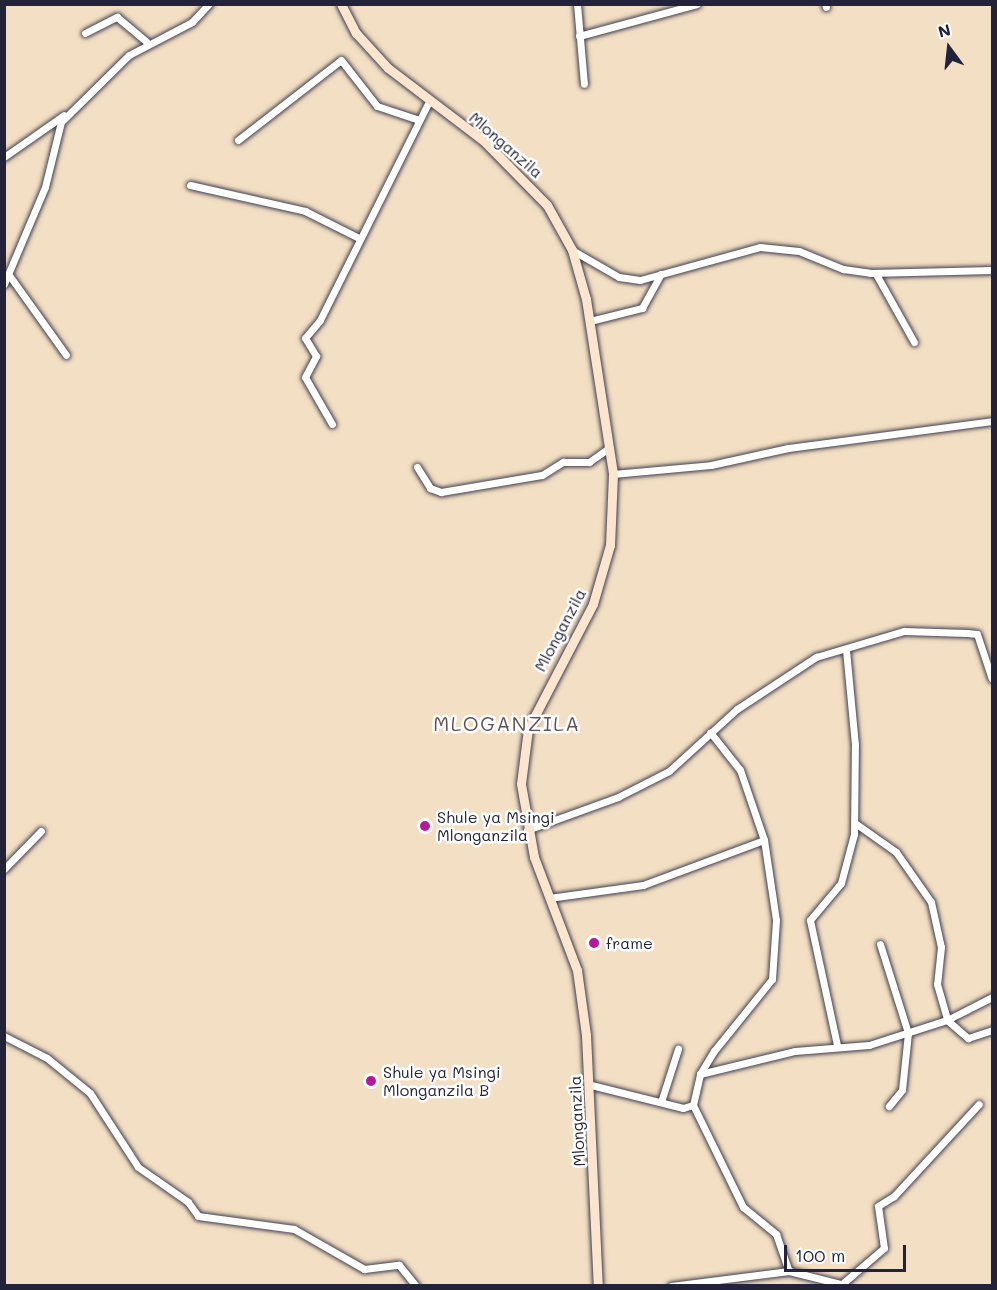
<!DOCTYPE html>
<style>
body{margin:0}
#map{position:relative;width:997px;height:1290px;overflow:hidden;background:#f3dfc3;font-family:Mali,sans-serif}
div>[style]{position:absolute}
.roads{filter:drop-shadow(0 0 2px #413e4f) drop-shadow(0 0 2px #413e4f)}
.street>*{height:7px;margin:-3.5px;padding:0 3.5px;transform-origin:3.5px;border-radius:3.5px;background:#fff}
.secondary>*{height:9px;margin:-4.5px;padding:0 4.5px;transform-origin:4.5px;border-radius:4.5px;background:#fbe5cf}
.dots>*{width:16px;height:16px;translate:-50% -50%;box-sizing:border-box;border:3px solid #fff;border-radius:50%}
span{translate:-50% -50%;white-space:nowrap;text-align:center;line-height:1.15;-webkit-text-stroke:5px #fff;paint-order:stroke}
.street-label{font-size:16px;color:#22223b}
.poi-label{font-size:16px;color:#22223b}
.left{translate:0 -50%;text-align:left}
.quarter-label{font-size:20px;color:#645153;letter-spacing:1.5px}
.frame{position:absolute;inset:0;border:6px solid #22223b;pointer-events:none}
.north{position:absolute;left:919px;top:18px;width:60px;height:60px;-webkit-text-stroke:4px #fff;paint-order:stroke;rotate:345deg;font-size:16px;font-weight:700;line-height:24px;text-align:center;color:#22223b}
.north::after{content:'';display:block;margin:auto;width:21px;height:27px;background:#22223b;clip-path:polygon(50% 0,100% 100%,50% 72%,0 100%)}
.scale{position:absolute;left:784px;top:1245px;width:122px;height:27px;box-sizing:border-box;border:3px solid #22223b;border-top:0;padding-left:8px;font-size:18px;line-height:21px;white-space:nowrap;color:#22223b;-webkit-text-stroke:4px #fff;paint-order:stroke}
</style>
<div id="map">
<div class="roads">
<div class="street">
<div style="left:577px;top:4px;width:80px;rotate:85deg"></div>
<div style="left:825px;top:4px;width:3px;rotate:72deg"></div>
<div style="left:85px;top:33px;width:36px;rotate:-27deg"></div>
<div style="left:117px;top:17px;width:38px;rotate:40deg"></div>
<div style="left:579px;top:36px;width:122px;rotate:-15.2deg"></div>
<div style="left:238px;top:140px;width:130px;rotate:-37.8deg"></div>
<div style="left:341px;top:60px;width:58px;rotate:52deg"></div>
<div style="left:377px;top:106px;width:44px;rotate:18.4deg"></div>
<div style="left:4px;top:157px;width:73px;rotate:-35deg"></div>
<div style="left:190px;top:185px;width:118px;rotate:12.7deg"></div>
<div style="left:305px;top:211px;width:60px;rotate:26.6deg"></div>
<div style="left:572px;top:250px;width:54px;rotate:29.9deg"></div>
<div style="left:619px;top:277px;width:21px;rotate:8deg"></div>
<div style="left:640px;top:280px;width:124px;rotate:-15.4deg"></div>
<div style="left:760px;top:247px;width:39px;rotate:6deg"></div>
<div style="left:799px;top:251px;width:48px;rotate:22.2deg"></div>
<div style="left:843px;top:269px;width:27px;rotate:8deg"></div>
<div style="left:870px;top:273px;width:122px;rotate:-1.4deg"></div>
<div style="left:876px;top:274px;width:78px;rotate:60.8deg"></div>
<div style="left:9px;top:275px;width:98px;rotate:54.5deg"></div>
<div style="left:4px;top:284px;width:105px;rotate:-67.1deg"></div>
<div style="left:45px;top:187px;width:67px;rotate:-76.2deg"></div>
<div style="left:61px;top:122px;width:95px;rotate:-44.6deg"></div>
<div style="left:129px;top:55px;width:71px;rotate:-27.6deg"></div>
<div style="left:192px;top:22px;width:25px;rotate:-47deg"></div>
<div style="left:590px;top:321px;width:54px;rotate:-14deg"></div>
<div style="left:642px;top:308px;width:39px;rotate:-61deg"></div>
<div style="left:332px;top:424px;width:54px;rotate:-119.9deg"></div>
<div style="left:305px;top:377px;width:24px;rotate:-62deg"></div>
<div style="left:316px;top:356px;width:21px;rotate:-121deg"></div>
<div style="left:305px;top:338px;width:23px;rotate:-50deg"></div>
<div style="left:320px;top:320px;width:245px;rotate:-63.5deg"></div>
<div style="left:417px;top:467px;width:25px;rotate:58deg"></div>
<div style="left:430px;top:488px;width:12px;rotate:20deg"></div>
<div style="left:441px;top:492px;width:102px;rotate:-9.6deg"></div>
<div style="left:542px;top:475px;width:25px;rotate:-32deg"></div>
<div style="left:563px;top:462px;width:26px"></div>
<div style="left:589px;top:462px;width:24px;rotate:-35deg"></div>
<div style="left:613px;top:474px;width:98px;rotate:-5.2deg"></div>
<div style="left:711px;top:465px;width:79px;rotate:-12.4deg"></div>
<div style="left:788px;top:448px;width:206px;rotate:-7.5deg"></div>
<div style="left:855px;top:823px;width:50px;rotate:35.3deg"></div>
<div style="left:896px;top:852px;width:61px;rotate:55deg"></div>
<div style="left:931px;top:902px;width:46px;rotate:77.5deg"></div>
<div style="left:941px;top:947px;width:37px;rotate:96deg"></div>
<div style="left:937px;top:984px;width:37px;rotate:74deg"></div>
<div style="left:947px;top:1020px;width:51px;rotate:-27.1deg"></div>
<div style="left:527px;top:830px;width:97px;rotate:-19.9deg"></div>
<div style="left:618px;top:797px;width:57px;rotate:-27deg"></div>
<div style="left:669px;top:771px;width:92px;rotate:-42.4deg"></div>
<div style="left:737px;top:709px;width:95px;rotate:-33.4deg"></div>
<div style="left:816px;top:657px;width:92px;rotate:-16.5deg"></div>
<div style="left:904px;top:631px;width:63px;rotate:1.8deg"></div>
<div style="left:967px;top:633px;width:10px;rotate:6deg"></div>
<div style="left:977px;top:634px;width:47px;rotate:71.6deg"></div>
<div style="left:4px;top:869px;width:53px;rotate:-45.8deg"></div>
<div style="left:549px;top:898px;width:95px;rotate:-7.9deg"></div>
<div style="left:643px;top:885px;width:129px;rotate:-20.4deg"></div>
<div style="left:880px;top:944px;width:93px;rotate:72.5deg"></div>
<div style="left:908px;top:1033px;width:57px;rotate:96deg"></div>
<div style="left:902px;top:1090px;width:21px;rotate:129deg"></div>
<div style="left:4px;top:1036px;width:48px;rotate:27.1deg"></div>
<div style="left:47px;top:1058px;width:55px;rotate:39.1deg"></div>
<div style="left:90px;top:1093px;width:88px;rotate:57deg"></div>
<div style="left:138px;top:1167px;width:61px;rotate:35deg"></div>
<div style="left:188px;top:1202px;width:17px;rotate:54deg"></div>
<div style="left:198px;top:1216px;width:97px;rotate:7.7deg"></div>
<div style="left:294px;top:1229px;width:81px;rotate:29.7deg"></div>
<div style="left:364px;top:1269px;width:35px;rotate:-7deg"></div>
<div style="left:399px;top:1265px;width:27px;rotate:51deg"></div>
<div style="left:837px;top:1045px;width:128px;rotate:-102.2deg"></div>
<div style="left:810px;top:920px;width:48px;rotate:-50deg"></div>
<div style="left:841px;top:883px;width:51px;rotate:-75.1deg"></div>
<div style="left:854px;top:834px;width:89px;rotate:-89.4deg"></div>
<div style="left:855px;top:745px;width:96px;rotate:-95.4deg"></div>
<div style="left:700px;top:1074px;width:98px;rotate:-13.6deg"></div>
<div style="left:795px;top:1051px;width:74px;rotate:-4.6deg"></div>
<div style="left:869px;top:1045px;width:82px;rotate:-17.8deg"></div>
<div style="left:947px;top:1020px;width:28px;rotate:41deg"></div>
<div style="left:968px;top:1038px;width:25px;rotate:-18deg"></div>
<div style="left:591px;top:1085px;width:95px;rotate:14deg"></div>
<div style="left:683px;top:1108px;width:10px;rotate:-17deg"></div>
<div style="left:693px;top:1105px;width:32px;rotate:-77deg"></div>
<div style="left:700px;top:1074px;width:27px;rotate:-59deg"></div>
<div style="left:714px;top:1051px;width:92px;rotate:-51.1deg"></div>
<div style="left:772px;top:979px;width:59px;rotate:-86.1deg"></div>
<div style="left:776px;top:920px;width:81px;rotate:-98.5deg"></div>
<div style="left:764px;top:840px;width:74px;rotate:-108.9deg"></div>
<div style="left:740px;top:770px;width:48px;rotate:-128.3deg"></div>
<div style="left:661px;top:1102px;width:56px;rotate:-72.2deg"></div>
<div style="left:693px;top:1105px;width:114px;rotate:63.9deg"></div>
<div style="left:743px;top:1207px;width:43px;rotate:39.3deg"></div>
<div style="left:776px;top:1234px;width:39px;rotate:71deg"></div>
<div style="left:842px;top:1284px;width:55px;rotate:-40.6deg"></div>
<div style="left:884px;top:1248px;width:42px;rotate:-98.1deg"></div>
<div style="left:878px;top:1206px;width:19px;rotate:-32deg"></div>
<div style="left:894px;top:1196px;width:125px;rotate:-47.3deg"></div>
<div style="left:671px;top:1286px;width:119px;rotate:-7.2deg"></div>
<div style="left:789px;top:1271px;width:58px;rotate:14deg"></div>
</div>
<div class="secondary">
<div style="left:341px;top:4px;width:33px;rotate:63deg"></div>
<div style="left:356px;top:33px;width:47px;rotate:47.6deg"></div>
<div style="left:388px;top:68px;width:122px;rotate:37.3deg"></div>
<div style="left:485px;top:142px;width:88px;rotate:45.5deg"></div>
<div style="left:547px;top:205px;width:51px;rotate:60.9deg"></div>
<div style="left:572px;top:250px;width:51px;rotate:74.1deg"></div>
<div style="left:586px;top:299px;width:177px;rotate:81.2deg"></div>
<div style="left:613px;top:474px;width:71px;rotate:92.4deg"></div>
<div style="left:610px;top:545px;width:61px;rotate:106.1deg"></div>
<div style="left:593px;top:604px;width:141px;rotate:117.5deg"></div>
<div style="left:528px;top:729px;width:55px;rotate:97.3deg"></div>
<div style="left:521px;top:784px;width:74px;rotate:79.9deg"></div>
<div style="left:534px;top:857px;width:121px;rotate:69.2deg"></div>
<div style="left:577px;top:970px;width:66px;rotate:82.1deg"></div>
<div style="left:586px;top:1035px;width:251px;rotate:87.3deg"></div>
</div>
</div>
<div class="dots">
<div style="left:425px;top:826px;background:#b5179e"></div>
<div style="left:594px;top:943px;background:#b5179e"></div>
<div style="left:371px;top:1081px;background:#b5179e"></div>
</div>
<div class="street-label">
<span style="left:506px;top:145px;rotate:41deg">Mlonganzila</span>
<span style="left:560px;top:630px;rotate:-62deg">Mlonganzila</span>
<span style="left:577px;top:1121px;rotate:-93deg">Mlonganzila</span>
</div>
<div class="poi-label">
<span class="left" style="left:437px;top:826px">Shule ya Msingi<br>Mlonganzila</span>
<span class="left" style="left:606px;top:943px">frame</span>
<span class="left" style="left:383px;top:1081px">Shule ya Msingi<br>Mlonganzila B</span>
</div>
<div class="quarter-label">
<span style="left:507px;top:723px">MLOGANZILA</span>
</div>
<div class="frame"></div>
<div class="north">N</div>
<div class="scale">100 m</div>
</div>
